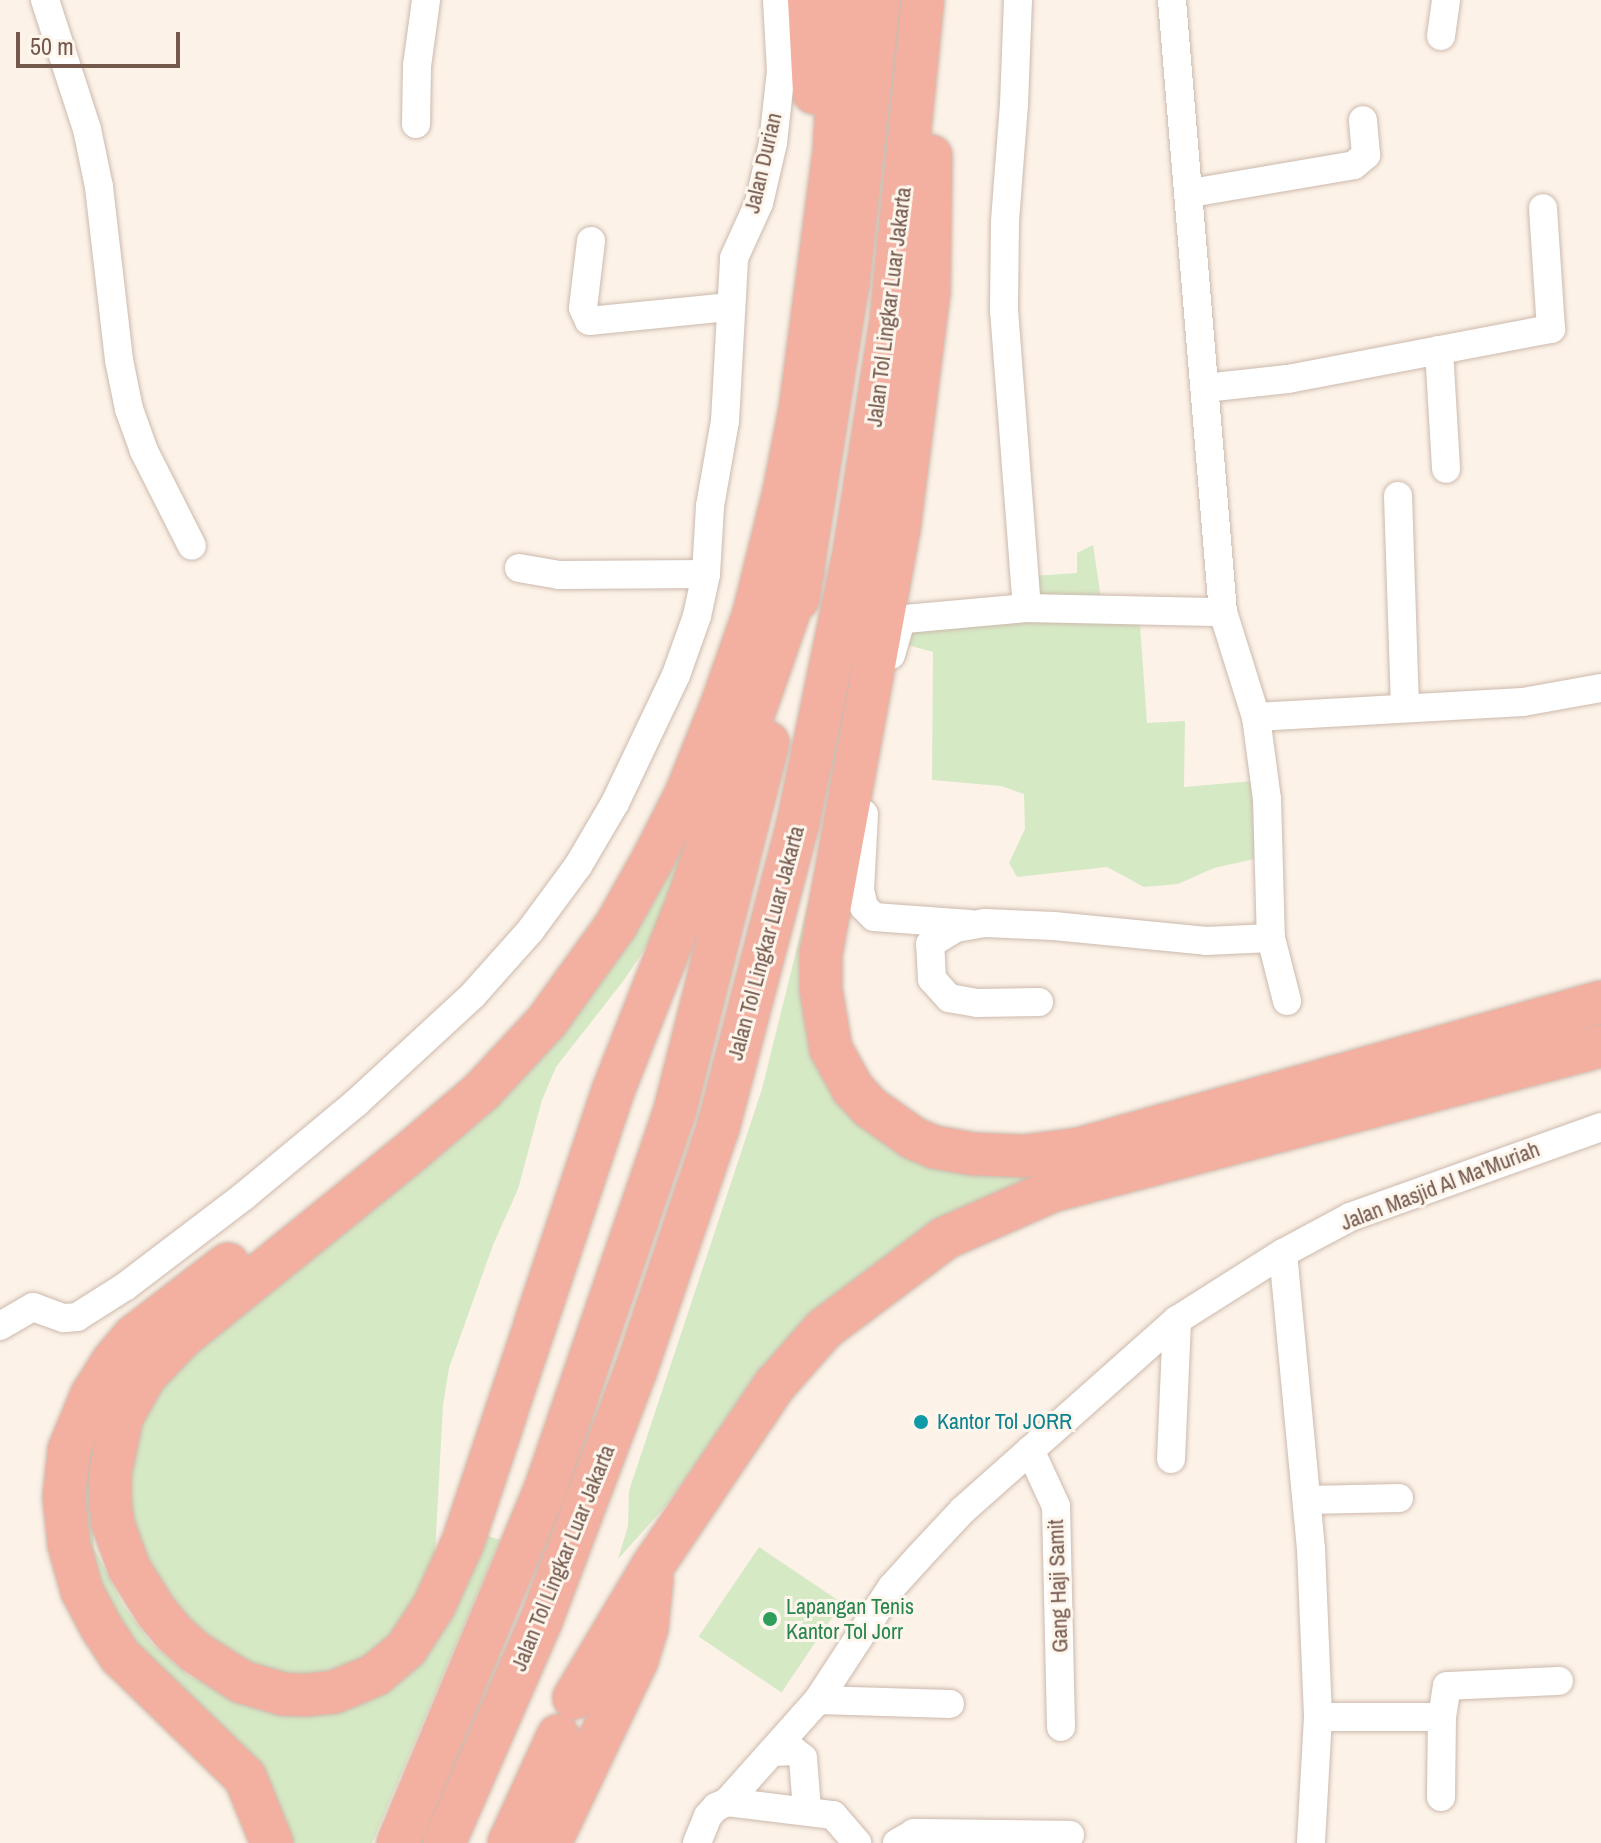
<!DOCTYPE html>
<style>
body{margin:0}
#map{position:relative;width:1601px;height:1843px;overflow:hidden;background:#fcf2e7;font-family:"Archivo Narrow",sans-serif}
div>[style]{position:absolute}
.green>*{inset:0;background:#d6e9c5;transform-origin:0 0}
.roads{filter:drop-shadow(0 0 2px #cdb9ad) drop-shadow(0 0 2px #cdb9ad)}
.minor>*{height:28px;margin:-14px;padding:0 14px;transform-origin:14px;border-radius:14px;background:#fff}
.highway>*{height:42px;margin:-21px;padding:0 21px;transform-origin:21px;border-radius:21px;background:#f3b0a0}
.dots>*{width:22px;height:22px;translate:-50% -50%;box-sizing:border-box;border:4px solid #fef6ed;border-radius:50%}
span{translate:-50% -50%;white-space:nowrap;text-align:center;line-height:1.15;-webkit-text-stroke:6px #fef6ed;paint-order:stroke}
.street-label{font-size:22px;color:#74584c}
.culture-label{font-size:22px;color:#0d838f}
.left{translate:0 -50%;text-align:left}
.leisure-label{font-size:22px;color:#27864d}
.scale{position:absolute;left:16px;top:32px;width:164px;height:36px;box-sizing:border-box;border:4px solid #74584c;border-top:0;padding-left:10px;font-size:24px;line-height:28px;white-space:nowrap;color:#74584c;-webkit-text-stroke:6px #fef6ed;paint-order:stroke}
</style>
<div id="map">
<div class="green">
<div style="clip-path:polygon(1093px 545px,1103px 612px,1139px 610px,1147px 723px,1185px 721px,1184px 787px,1254px 781px,1254px 859px,1214px 868px,1178px 884px,1144px 887px,1107px 867px,1017px 877px,1009px 863px,1025px 829px,1024px 794px,1001px 786px,932px 780px,933px 652px,908px 645px,909px 606px,935px 625px,954px 629px,1038px 617px,1032px 576px,1077px 573px,1077px 553px)"></div>
<div style="clip-path:polygon(720px 764px,672px 908px,624px 980px,556px 1067px,542px 1100px,518px 1189px,493px 1245px,449px 1368px,443px 1405px,435px 1554px,422px 1598px,369px 1662px,328px 1678px,254px 1679px,131px 1566px,127px 1428px,146px 1392px,414px 1164px)"></div>
<div style="clip-path:polygon(814px 879px,811px 936px,868px 1120px,1073px 1163px,899px 1249px,825px 1302px,791px 1339px,663px 1509px,618px 1559px,628px 1526px,629px 1491px,762px 1089px)"></div>
<div style="clip-path:polygon(103px 1401px,92px 1488px,94px 1548px,123px 1605px,151px 1643px,189px 1676px,230px 1695px,374px 1683px,482px 1534px,500px 1540px,372px 1843px,286px 1843px,117px 1636px,75px 1493px)"></div>
<div style="left:759px;top:1547px;width:100px;height:108px;rotate:34deg"></div>
</div>
<div class="roads">
<div class="minor">
<div style="left:45px;top:0;width:136px;rotate:72deg"></div>
<div style="left:87px;top:129px;width:59px;rotate:78.3deg"></div>
<div style="left:99px;top:187px;width:174px;rotate:83.4deg"></div>
<div style="left:119px;top:360px;width:50px;rotate:78.5deg"></div>
<div style="left:129px;top:409px;width:45px;rotate:70.3deg"></div>
<div style="left:144px;top:451px;width:106px;rotate:63.2deg"></div>
<div style="left:1018px;top:0;width:104px;rotate:92.2deg"></div>
<div style="left:1014px;top:104px;width:118px;rotate:94.4deg"></div>
<div style="left:1005px;top:222px;width:88px;rotate:90.7deg"></div>
<div style="left:1004px;top:310px;width:299px;rotate:85.6deg"></div>
<div style="left:1027px;top:608px;width:196px;rotate:1.2deg"></div>
<div style="left:1172px;top:0;width:614px;rotate:85.24deg"></div>
<div style="left:1223px;top:612px;width:110px;rotate:72.6deg"></div>
<div style="left:1256px;top:717px;width:83px;rotate:82.4deg"></div>
<div style="left:1267px;top:799px;width:139px;rotate:88.4deg"></div>
<div style="left:1271px;top:938px;width:65px;rotate:75.7deg"></div>
<div style="left:1441px;top:36px;width:36px;rotate:-82deg"></div>
<div style="left:416px;top:124px;width:58px;rotate:-89deg"></div>
<div style="left:417px;top:66px;width:67px;rotate:-82.2deg"></div>
<div style="left:1191px;top:193px;width:165px;rotate:-9.7deg"></div>
<div style="left:1354px;top:165px;width:16px;rotate:-40deg"></div>
<div style="left:1366px;top:155px;width:35px;rotate:-95deg"></div>
<div style="left:591px;top:241px;width:67px;rotate:96.8deg"></div>
<div style="left:583px;top:308px;width:14px;rotate:65deg"></div>
<div style="left:589px;top:321px;width:142px;rotate:-5.7deg"></div>
<div style="left:1439px;top:350px;width:119px;rotate:86.6deg"></div>
<div style="left:1205px;top:388px;width:83px;rotate:-6.2deg"></div>
<div style="left:1288px;top:379px;width:268px;rotate:-10.8deg"></div>
<div style="left:1551px;top:329px;width:121px;rotate:-93.8deg"></div>
<div style="left:1398px;top:496px;width:211px;rotate:88.1deg"></div>
<div style="left:519px;top:568px;width:41px;rotate:9.9deg"></div>
<div style="left:559px;top:575px;width:147px;rotate:-0.4deg"></div>
<div style="left:891px;top:655px;width:33px;rotate:-74deg"></div>
<div style="left:900px;top:623px;width:6px;rotate:-39deg"></div>
<div style="left:905px;top:619px;width:122px;rotate:-5.2deg"></div>
<div style="left:1256px;top:717px;width:267px;rotate:-3.2deg"></div>
<div style="left:1523px;top:702px;width:79px;rotate:-10.2deg"></div>
<div style="left:864px;top:814px;width:76px;rotate:93deg"></div>
<div style="left:860px;top:890px;width:17px;rotate:77deg"></div>
<div style="left:864px;top:907px;width:14px;rotate:45deg"></div>
<div style="left:874px;top:917px;width:96px;rotate:4.2deg"></div>
<div style="left:1039px;top:1002px;width:62px;rotate:179.1deg"></div>
<div style="left:977px;top:1003px;width:28px;rotate:-170deg"></div>
<div style="left:949px;top:998px;width:25px;rotate:-132deg"></div>
<div style="left:932px;top:979px;width:35px;rotate:-93deg"></div>
<div style="left:930px;top:944px;width:31px;rotate:-32deg"></div>
<div style="left:956px;top:928px;width:29px;rotate:-10deg"></div>
<div style="left:985px;top:923px;width:69px;rotate:2.5deg"></div>
<div style="left:1054px;top:926px;width:153px;rotate:5.6deg"></div>
<div style="left:1206px;top:941px;width:65px;rotate:-2.6deg"></div>
<div style="left:1283px;top:1253px;width:297px;rotate:84.6deg"></div>
<div style="left:1311px;top:1549px;width:168px;rotate:87.6deg"></div>
<div style="left:1318px;top:1717px;width:126px;rotate:93.2deg"></div>
<div style="left:0;top:1326px;width:38px;rotate:-30deg"></div>
<div style="left:33px;top:1307px;width:33px;rotate:20deg"></div>
<div style="left:64px;top:1318px;width:13px;rotate:-4deg"></div>
<div style="left:77px;top:1317px;width:58px;rotate:-32.3deg"></div>
<div style="left:126px;top:1286px;width:148px;rotate:-37.3deg"></div>
<div style="left:244px;top:1196px;width:146px;rotate:-39.7deg"></div>
<div style="left:356px;top:1103px;width:159px;rotate:-42.7deg"></div>
<div style="left:473px;top:995px;width:86px;rotate:-48.3deg"></div>
<div style="left:530px;top:931px;width:81px;rotate:-53.6deg"></div>
<div style="left:578px;top:866px;width:73px;rotate:-59.6deg"></div>
<div style="left:615px;top:803px;width:142px;rotate:-64.5deg"></div>
<div style="left:676px;top:675px;width:63px;rotate:-70.4deg"></div>
<div style="left:697px;top:616px;width:43px;rotate:-77.9deg"></div>
<div style="left:706px;top:574px;width:68px;rotate:-86.6deg"></div>
<div style="left:710px;top:506px;width:86px;rotate:-80deg"></div>
<div style="left:725px;top:421px;width:163px;rotate:-86.8deg"></div>
<div style="left:734px;top:258px;width:60px;rotate:-65.6deg"></div>
<div style="left:759px;top:203px;width:62px;rotate:-76.9deg"></div>
<div style="left:773px;top:143px;width:72px;rotate:-83.7deg"></div>
<div style="left:781px;top:71px;width:71px;rotate:-93.2deg"></div>
<div style="left:1030px;top:1450px;width:62px;rotate:65.1deg"></div>
<div style="left:1056px;top:1506px;width:221px;rotate:88.7deg"></div>
<div style="left:1171px;top:1459px;width:139px;rotate:-87.5deg"></div>
<div style="left:1307px;top:1500px;width:92px;rotate:-1.2deg"></div>
<div style="left:818px;top:1700px;width:132px;rotate:1.7deg"></div>
<div style="left:1318px;top:1717px;width:124px"></div>
<div style="left:773px;top:1752px;width:21px;rotate:-3deg"></div>
<div style="left:794px;top:1751px;width:11px;rotate:38deg"></div>
<div style="left:803px;top:1758px;width:52px;rotate:85.6deg"></div>
<div style="left:1441px;top:1797px;width:80px;rotate:-89.3deg"></div>
<div style="left:1442px;top:1717px;width:31px;rotate:-81deg"></div>
<div style="left:1447px;top:1686px;width:112px;rotate:-2.6deg"></div>
<div style="left:727px;top:1802px;width:107px;rotate:7deg"></div>
<div style="left:833px;top:1815px;width:37px;rotate:49deg"></div>
<div style="left:697px;top:1843px;width:29px;rotate:-68deg"></div>
<div style="left:708px;top:1816px;width:12px;rotate:-48deg"></div>
<div style="left:716px;top:1807px;width:12px;rotate:-24deg"></div>
<div style="left:727px;top:1802px;width:137px;rotate:-48.3deg"></div>
<div style="left:818px;top:1700px;width:135px;rotate:-56.8deg"></div>
<div style="left:892px;top:1587px;width:40px;rotate:-48deg"></div>
<div style="left:919px;top:1557px;width:64px;rotate:-46.9deg"></div>
<div style="left:963px;top:1510px;width:286px;rotate:-41.6deg"></div>
<div style="left:1177px;top:1320px;width:125px;rotate:-32.3deg"></div>
<div style="left:1283px;top:1253px;width:76px;rotate:-28.2deg"></div>
<div style="left:1350px;top:1217px;width:267px;rotate:-19.7deg"></div>
<div style="left:897px;top:1843px;width:20px;rotate:-30deg"></div>
<div style="left:914px;top:1833px;width:156px;rotate:0.7deg"></div>
</div>
<div class="highway">
<div style="left:809px;top:0;width:93px;rotate:86.9deg"></div>
<div style="left:931px;top:156px;width:136px;rotate:90.8deg"></div>
<div style="left:929px;top:292px;width:239px;rotate:97.2deg"></div>
<div style="left:899px;top:529px;width:430px;rotate:100.4deg"></div>
<div style="left:821px;top:952px;width:38px;rotate:90deg"></div>
<div style="left:821px;top:990px;width:60px;rotate:80.4deg"></div>
<div style="left:831px;top:1049px;width:46px;rotate:61.2deg"></div>
<div style="left:853px;top:1089px;width:26px;rotate:47deg"></div>
<div style="left:871px;top:1108px;width:52px;rotate:35.5deg"></div>
<div style="left:913px;top:1138px;width:23px;rotate:23deg"></div>
<div style="left:934px;top:1147px;width:40px;rotate:10deg"></div>
<div style="left:973px;top:1154px;width:51px;rotate:2.2deg"></div>
<div style="left:1024px;top:1156px;width:55px;rotate:-7.3deg"></div>
<div style="left:1079px;top:1149px;width:542px;rotate:-15.73deg"></div>
<div style="left:803px;top:572px;width:345px;rotate:109.3deg"></div>
<div style="left:689px;top:898px;width:207px;rotate:111.5deg"></div>
<div style="left:613px;top:1091px;width:478px;rotate:108.4deg"></div>
<div style="left:462px;top:1544px;width:68px;rotate:114.3deg"></div>
<div style="left:434px;top:1606px;width:51px;rotate:123.1deg"></div>
<div style="left:406px;top:1649px;width:40px;rotate:140deg"></div>
<div style="left:375px;top:1675px;width:21px;rotate:157deg"></div>
<div style="left:356px;top:1683px;width:24px;rotate:158deg"></div>
<div style="left:334px;top:1692px;width:27px;rotate:174deg"></div>
<div style="left:307px;top:1695px;width:24px;rotate:-178deg"></div>
<div style="left:283px;top:1694px;width:43px;rotate:-163.7deg"></div>
<div style="left:242px;top:1682px;width:56px;rotate:-147.4deg"></div>
<div style="left:195px;top:1652px;width:28px;rotate:-138deg"></div>
<div style="left:174px;top:1633px;width:26px;rotate:-130deg"></div>
<div style="left:157px;top:1613px;width:53px;rotate:-121.9deg"></div>
<div style="left:129px;top:1568px;width:47px;rotate:-110deg"></div>
<div style="left:113px;top:1524px;width:26px;rotate:-97deg"></div>
<div style="left:110px;top:1498px;width:24px;rotate:-90deg"></div>
<div style="left:110px;top:1474px;width:58px;rotate:-78.1deg"></div>
<div style="left:122px;top:1417px;width:47px;rotate:-60.7deg"></div>
<div style="left:145px;top:1376px;width:52px;rotate:-46.5deg"></div>
<div style="left:181px;top:1338px;width:299px;rotate:-39deg"></div>
<div style="left:413px;top:1150px;width:91px;rotate:-40.5deg"></div>
<div style="left:482px;top:1091px;width:96px;rotate:-47.1deg"></div>
<div style="left:547px;top:1021px;width:118px;rotate:-54.3deg"></div>
<div style="left:616px;top:925px;width:78px;rotate:-60.8deg"></div>
<div style="left:654px;top:857px;width:71px;rotate:-63.1deg"></div>
<div style="left:686px;top:794px;width:97px;rotate:-68.2deg"></div>
<div style="left:722px;top:704px;width:96px;rotate:-70.6deg"></div>
<div style="left:754px;top:613px;width:125px;rotate:-76.1deg"></div>
<div style="left:784px;top:492px;width:84px;rotate:-79deg"></div>
<div style="left:800px;top:410px;width:259px;rotate:-82.5deg"></div>
<div style="left:834px;top:153px;width:153px;rotate:-87deg"></div>
<div style="left:798px;top:599px;width:318px;rotate:-81deg"></div>
<div style="left:848px;top:285px;width:287px;rotate:-83.8deg"></div>
<div style="left:228px;top:1264px;width:118px;rotate:142.5deg"></div>
<div style="left:134px;top:1336px;width:33px;rotate:130deg"></div>
<div style="left:113px;top:1361px;width:39px;rotate:122deg"></div>
<div style="left:92px;top:1394px;width:61px;rotate:112.3deg"></div>
<div style="left:69px;top:1450px;width:47px;rotate:96.1deg"></div>
<div style="left:64px;top:1497px;width:48px;rotate:84.1deg"></div>
<div style="left:69px;top:1545px;width:48px;rotate:74.2deg"></div>
<div style="left:82px;top:1591px;width:41px;rotate:62.2deg"></div>
<div style="left:101px;top:1627px;width:35px;rotate:57deg"></div>
<div style="left:120px;top:1656px;width:174px;rotate:44.1deg"></div>
<div style="left:245px;top:1777px;width:71px;rotate:67.8deg"></div>
<div style="left:574px;top:1698px;width:152px;rotate:-59.2deg"></div>
<div style="left:652px;top:1567px;width:218px;rotate:-56deg"></div>
<div style="left:774px;top:1386px;width:76px;rotate:-48.7deg"></div>
<div style="left:824px;top:1329px;width:151px;rotate:-36.9deg"></div>
<div style="left:945px;top:1238px;width:117px;rotate:-23.7deg"></div>
<div style="left:1052px;top:1191px;width:568px;rotate:-14.79deg"></div>
<div style="left:398px;top:1843px;width:386px;rotate:-67.4deg"></div>
<div style="left:546px;top:1487px;width:398px;rotate:-71.1deg"></div>
<div style="left:675px;top:1110px;width:379px;rotate:-75.8deg"></div>
<div style="left:444px;top:1843px;width:242px;rotate:-66.4deg"></div>
<div style="left:541px;top:1621px;width:268px;rotate:-69.3deg"></div>
<div style="left:636px;top:1370px;width:256px;rotate:-71.3deg"></div>
<div style="left:718px;top:1128px;width:315px;rotate:-75.3deg"></div>
<div style="left:798px;top:823px;width:282px;rotate:-78.3deg"></div>
<div style="left:855px;top:547px;width:231px;rotate:-81deg"></div>
<div style="left:891px;top:319px;width:321px;rotate:-84.3deg"></div>
<div style="left:509px;top:1843px;width:118px;rotate:-65.4deg"></div>
<div style="left:550px;top:1843px;width:203px;rotate:-64.6deg"></div>
<div style="left:637px;top:1660px;width:34px;rotate:-73deg"></div>
<div style="left:647px;top:1628px;width:48px;rotate:-84.1deg"></div>
</div>
</div>
<div class="dots">
<div style="left:921px;top:1422px;background:#0f9aa8"></div>
<div style="left:770px;top:1619px;background:#2e9e5b"></div>
</div>
<div class="street-label">
<span style="left:763px;top:163px;rotate:-77deg">Jalan Durian</span>
<span style="left:889px;top:307px;rotate:-83deg">Jalan Tol Lingkar Luar Jakarta</span>
<span style="left:766px;top:943px;rotate:-75deg">Jalan Tol Lingkar Luar Jakarta</span>
<span style="left:1440px;top:1186px;rotate:-21deg">Jalan Masjid Al Ma'Muriah</span>
<span style="left:563px;top:1558px;rotate:-68deg">Jalan Tol Lingkar Luar Jakarta</span>
<span style="left:1058px;top:1586px;rotate:-92deg">Gang Haji Samit</span>
</div>
<div class="culture-label">
<span class="left" style="left:937px;top:1422px">Kantor Tol JORR</span>
</div>
<div class="leisure-label">
<span class="left" style="left:786px;top:1619px">Lapangan Tenis<br>Kantor Tol Jorr</span>
</div>
<div class="scale">50 m</div>
</div>
